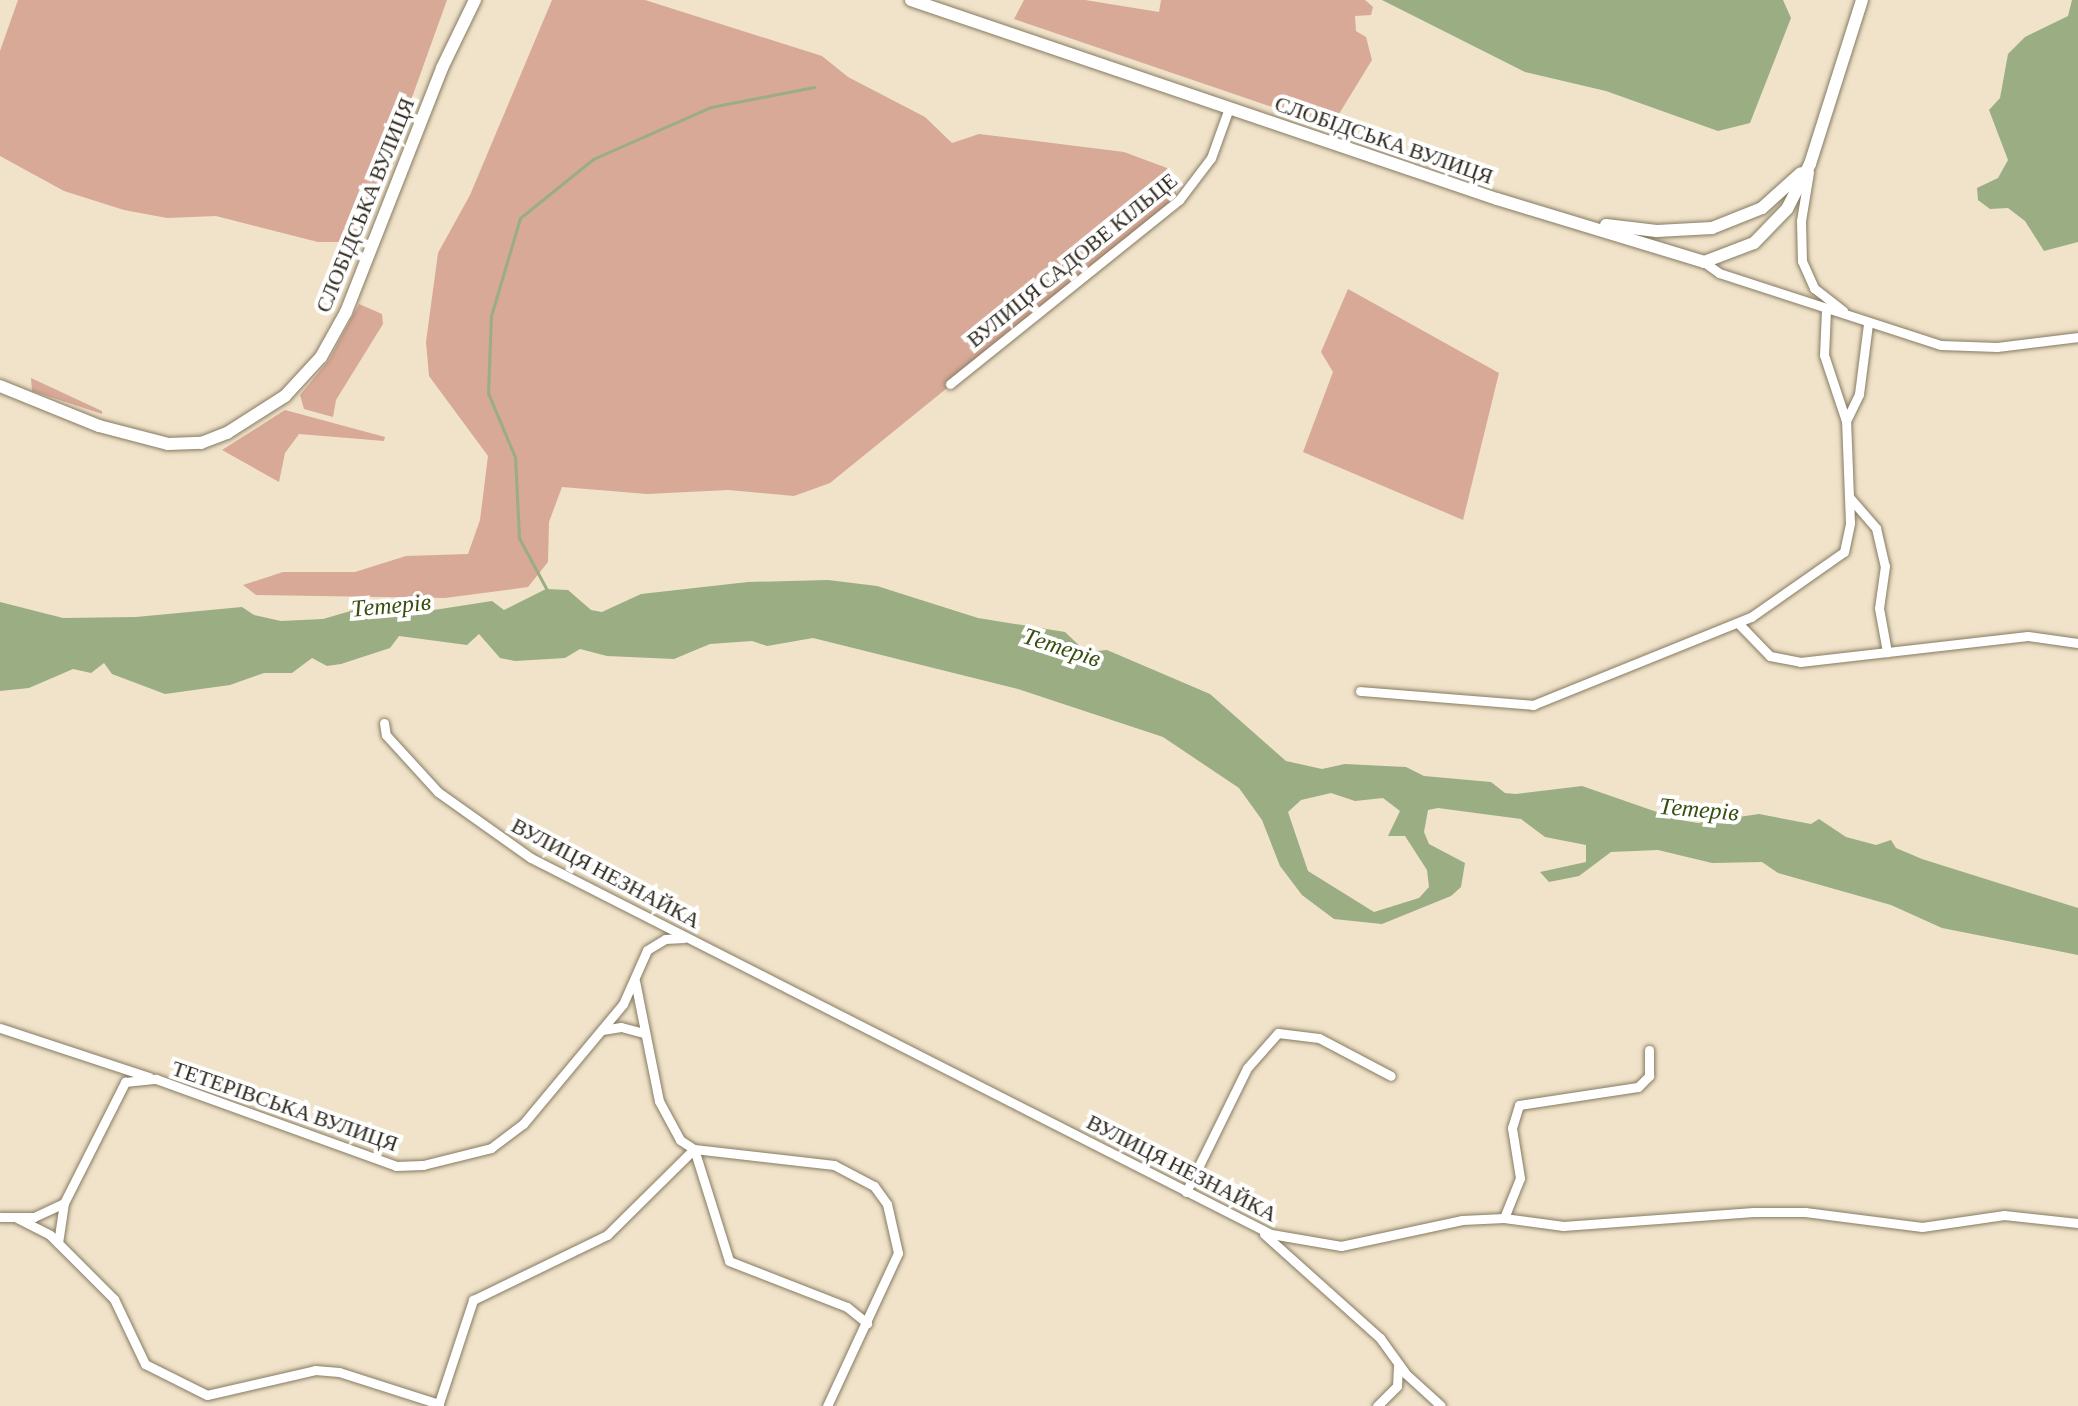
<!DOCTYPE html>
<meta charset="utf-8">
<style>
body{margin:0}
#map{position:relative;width:2078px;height:1406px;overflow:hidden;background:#f0e3c9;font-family:"Crimson Pro",serif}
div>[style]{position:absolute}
.green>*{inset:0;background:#d7a996}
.water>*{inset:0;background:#9aad83}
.stream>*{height:3px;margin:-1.5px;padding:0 1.5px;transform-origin:1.5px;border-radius:1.5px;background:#9aad83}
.roads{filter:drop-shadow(0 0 2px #867b63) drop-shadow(0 0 2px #867b63)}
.street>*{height:9px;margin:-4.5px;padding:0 4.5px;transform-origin:4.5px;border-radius:4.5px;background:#fff}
.secondary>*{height:12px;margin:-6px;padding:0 6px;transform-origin:6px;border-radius:6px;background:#fff}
span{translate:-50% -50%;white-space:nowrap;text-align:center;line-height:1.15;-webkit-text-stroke:8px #fff;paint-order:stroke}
.street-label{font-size:22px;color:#302b21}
.water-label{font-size:24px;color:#374e0f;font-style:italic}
</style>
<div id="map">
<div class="green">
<div style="clip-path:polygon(18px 0,447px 0,360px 242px,318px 242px,216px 216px,167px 218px,124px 210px,64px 191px,0 156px,0 51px)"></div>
<div style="clip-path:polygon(552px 0,645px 0,822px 56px,848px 77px,925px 117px,952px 143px,979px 134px,1124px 152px,1167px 168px,1179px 200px,830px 483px,794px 496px,728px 490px,647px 494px,562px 487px,549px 522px,548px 562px,528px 587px,445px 598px,256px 595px,243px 585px,283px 572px,355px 572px,406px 556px,468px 554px,480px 520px,488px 456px,429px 376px,426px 342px,438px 253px,470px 195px)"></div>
<div style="clip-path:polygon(1024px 0,1085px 0,1159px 12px,1161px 0,1365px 0,1373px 7px,1371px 15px,1355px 16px,1356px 31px,1366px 37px,1372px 60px,1331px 127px,1014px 19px)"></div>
<div style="clip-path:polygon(1348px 289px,1499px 373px,1463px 520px,1303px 452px,1333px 372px,1321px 352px)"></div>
<div style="clip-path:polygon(359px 304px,382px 314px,383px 324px,336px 400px,333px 417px,304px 409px,300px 395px,329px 360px)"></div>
<div style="clip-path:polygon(31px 378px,102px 411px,102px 414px,32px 391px)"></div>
<div style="clip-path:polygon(285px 410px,385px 437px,384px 441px,299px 434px,285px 453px,279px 482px,222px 450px)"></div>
</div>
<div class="water">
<div style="clip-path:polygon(1382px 0,1783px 0,1791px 18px,1750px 123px,1718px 131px,1606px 91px,1525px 72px)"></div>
<div style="clip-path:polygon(2072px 0,2078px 0,2078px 242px,2044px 251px,2025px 221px,2008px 208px,1990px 209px,1978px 200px,1977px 188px,1998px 178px,2008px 160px,1989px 110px,2000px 98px,2008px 54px,2025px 37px,2068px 16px)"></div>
<div style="clip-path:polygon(evenodd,828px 580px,877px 586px,978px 618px,1065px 632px,1086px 652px,1107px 650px,1210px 694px,1286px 761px,1322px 769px,1345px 764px,1406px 767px,1424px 776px,1491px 782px,1505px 793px,1516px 794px,1582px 786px,1680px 820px,1698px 823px,1759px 814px,1811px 824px,1819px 819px,1846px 837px,1876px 845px,1891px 840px,1896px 848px,1922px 859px,2078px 908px,2078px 955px,1942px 928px,1891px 905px,1778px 873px,1762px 862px,1712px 863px,1658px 850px,1611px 852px,1579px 876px,1549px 882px,1540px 872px,1586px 862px,1586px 845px,1545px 837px,1521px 819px,1438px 808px,1428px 810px,1424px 832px,1429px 844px,1465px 863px,1461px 887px,1451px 896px,1382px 924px,1334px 919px,1302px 895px,1280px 866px,1262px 820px,1239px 788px,1163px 737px,1018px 689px,813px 638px,767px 646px,752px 641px,710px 644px,674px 659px,607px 656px,580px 649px,565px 658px,515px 661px,500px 658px,479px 634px,467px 645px,399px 636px,390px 648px,341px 664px,327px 666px,312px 658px,292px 673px,264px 673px,230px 685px,165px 694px,112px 674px,104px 663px,91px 673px,73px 669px,29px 688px,0 691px,0 602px,63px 618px,136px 617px,242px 607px,254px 615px,281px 621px,323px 619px,375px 604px,408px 614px,492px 601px,504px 610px,546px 589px,568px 590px,591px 610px,602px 612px,641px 594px,748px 582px,828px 580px,1331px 793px,1355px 801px,1383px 798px,1400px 811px,1388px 836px,1405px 836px,1427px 870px,1429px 887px,1419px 898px,1374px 912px,1308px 871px,1288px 812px,1301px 800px,1331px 793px)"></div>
</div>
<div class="stream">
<div style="left:547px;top:590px;width:59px;rotate:-118.3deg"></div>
<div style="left:519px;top:538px;width:81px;rotate:-92.8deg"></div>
<div style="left:515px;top:457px;width:69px;rotate:-112.9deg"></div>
<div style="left:488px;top:393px;width:77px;rotate:-87.8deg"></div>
<div style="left:491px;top:316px;width:102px;rotate:-73.5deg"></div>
<div style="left:520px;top:218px;width:94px;rotate:-38.9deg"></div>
<div style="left:593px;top:159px;width:129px;rotate:-23.8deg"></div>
<div style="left:711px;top:107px;width:105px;rotate:-11deg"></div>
</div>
<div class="roads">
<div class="street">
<div style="left:1809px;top:172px;width:50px;rotate:99.3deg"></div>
<div style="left:1801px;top:221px;width:40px;rotate:88.6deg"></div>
<div style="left:1802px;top:261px;width:30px;rotate:66deg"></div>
<div style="left:1814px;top:288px;width:37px;rotate:38deg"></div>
<div style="left:1704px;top:262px;width:19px;rotate:36deg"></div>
<div style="left:1719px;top:273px;width:233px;rotate:18deg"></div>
<div style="left:1941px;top:345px;width:56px;rotate:2deg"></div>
<div style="left:1997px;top:347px;width:82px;rotate:-7deg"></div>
<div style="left:1826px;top:310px;width:45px;rotate:92.5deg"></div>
<div style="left:1824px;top:355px;width:70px;rotate:71.6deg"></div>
<div style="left:1846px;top:421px;width:30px;rotate:-64deg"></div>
<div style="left:1859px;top:394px;width:71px;rotate:-82.7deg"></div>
<div style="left:950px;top:384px;width:294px;rotate:-38.8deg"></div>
<div style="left:1179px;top:200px;width:53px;rotate:-52.7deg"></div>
<div style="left:1211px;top:158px;width:53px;rotate:-70.2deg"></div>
<div style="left:1850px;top:498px;width:40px;rotate:49deg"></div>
<div style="left:1876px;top:528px;width:39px;rotate:77deg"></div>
<div style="left:1885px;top:566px;width:42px;rotate:98.1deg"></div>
<div style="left:1879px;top:608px;width:45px;rotate:79.7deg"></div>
<div style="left:1738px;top:623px;width:46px;rotate:45.9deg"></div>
<div style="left:1770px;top:656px;width:31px;rotate:11deg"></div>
<div style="left:1800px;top:662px;width:229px;rotate:-6.5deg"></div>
<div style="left:2028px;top:636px;width:50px;rotate:8deg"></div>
<div style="left:1360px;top:691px;width:174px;rotate:4.6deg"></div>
<div style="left:1533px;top:705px;width:235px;rotate:-22deg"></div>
<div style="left:1751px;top:617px;width:113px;rotate:-35deg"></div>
<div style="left:1844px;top:552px;width:30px;rotate:-78deg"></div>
<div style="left:1850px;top:523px;width:102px;rotate:-92.2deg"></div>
<div style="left:384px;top:723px;width:12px;rotate:81deg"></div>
<div style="left:386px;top:735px;width:77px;rotate:47.6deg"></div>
<div style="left:438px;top:792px;width:114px;rotate:35.4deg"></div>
<div style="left:531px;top:858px;width:830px;rotate:26.94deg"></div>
<div style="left:1271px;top:1234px;width:71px;rotate:9.7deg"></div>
<div style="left:1341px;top:1246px;width:124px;rotate:-12.1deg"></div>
<div style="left:1462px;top:1220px;width:42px;rotate:-2.7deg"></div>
<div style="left:1504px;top:1218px;width:60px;rotate:7.7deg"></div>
<div style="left:1563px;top:1226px;width:191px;rotate:-4.2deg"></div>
<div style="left:1753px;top:1212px;width:52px"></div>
<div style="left:1805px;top:1212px;width:118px;rotate:7.3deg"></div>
<div style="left:1922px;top:1227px;width:83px;rotate:-8.3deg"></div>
<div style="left:2004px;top:1215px;width:74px;rotate:6.2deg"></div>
<div style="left:635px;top:981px;width:122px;rotate:78.7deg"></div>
<div style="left:659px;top:1101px;width:44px;rotate:61.7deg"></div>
<div style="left:680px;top:1140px;width:17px;rotate:33deg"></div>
<div style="left:694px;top:1149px;width:141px;rotate:6.5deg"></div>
<div style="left:834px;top:1165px;width:45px;rotate:27.7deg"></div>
<div style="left:874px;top:1186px;width:22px;rotate:54deg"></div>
<div style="left:887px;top:1204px;width:50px;rotate:77.3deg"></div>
<div style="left:898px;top:1253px;width:169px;rotate:114.9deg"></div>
<div style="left:0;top:1028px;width:157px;rotate:18.2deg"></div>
<div style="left:602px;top:1030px;width:19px;rotate:-9deg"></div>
<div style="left:621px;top:1027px;width:23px;rotate:15deg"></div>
<div style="left:1186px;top:1192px;width:138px;rotate:-63.8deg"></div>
<div style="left:1247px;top:1068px;width:47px;rotate:-48.5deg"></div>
<div style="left:1278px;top:1033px;width:41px;rotate:7deg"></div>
<div style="left:1319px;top:1038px;width:81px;rotate:27.8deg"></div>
<div style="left:0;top:1217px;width:34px"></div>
<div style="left:34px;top:1217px;width:33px;rotate:-25deg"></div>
<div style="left:17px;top:1218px;width:37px;rotate:27deg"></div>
<div style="left:50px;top:1235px;width:91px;rotate:45deg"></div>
<div style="left:114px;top:1299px;width:72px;rotate:64.5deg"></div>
<div style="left:145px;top:1364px;width:69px;rotate:26.6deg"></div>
<div style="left:207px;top:1395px;width:111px;rotate:-13deg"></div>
<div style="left:315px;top:1370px;width:24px;rotate:5deg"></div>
<div style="left:339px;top:1372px;width:105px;rotate:17.7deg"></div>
<div style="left:1504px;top:1218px;width:43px;rotate:-68.2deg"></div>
<div style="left:1520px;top:1178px;width:51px;rotate:-99.1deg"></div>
<div style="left:1512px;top:1128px;width:24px;rotate:-73deg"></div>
<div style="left:1519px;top:1105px;width:120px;rotate:-8.6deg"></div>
<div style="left:1638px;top:1087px;width:16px;rotate:-45deg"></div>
<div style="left:1649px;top:1076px;width:26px;rotate:-90deg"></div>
<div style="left:1264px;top:1234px;width:156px;rotate:41.9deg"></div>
<div style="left:1380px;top:1338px;width:44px;rotate:54.2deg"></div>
<div style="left:1406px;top:1374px;width:47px;rotate:42.4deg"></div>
<div style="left:58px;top:1243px;width:40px;rotate:-81.5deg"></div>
<div style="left:64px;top:1203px;width:136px;rotate:-63.2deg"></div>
<div style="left:125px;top:1082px;width:31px;rotate:-6deg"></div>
<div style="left:156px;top:1079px;width:255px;rotate:19.9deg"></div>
<div style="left:396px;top:1166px;width:27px;rotate:-2deg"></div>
<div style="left:423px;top:1165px;width:70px;rotate:-14deg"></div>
<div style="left:491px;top:1148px;width:40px;rotate:-37deg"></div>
<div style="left:523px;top:1124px;width:156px;rotate:-50.2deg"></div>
<div style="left:623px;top:1004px;width:59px;rotate:-66deg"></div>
<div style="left:647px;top:950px;width:21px;rotate:-31deg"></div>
<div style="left:665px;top:939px;width:19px;rotate:-3deg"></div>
<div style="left:438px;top:1406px;width:112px;rotate:-71.7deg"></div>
<div style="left:473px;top:1300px;width:149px;rotate:-25.9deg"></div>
<div style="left:607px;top:1235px;width:122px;rotate:-44.7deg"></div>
<div style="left:694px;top:1149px;width:117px;rotate:72.6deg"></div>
<div style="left:729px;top:1261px;width:127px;rotate:21.3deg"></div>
<div style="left:847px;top:1307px;width:26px;rotate:39deg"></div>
<div style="left:1377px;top:1406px;width:28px;rotate:-45deg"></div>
<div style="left:1397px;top:1386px;width:22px;rotate:-87deg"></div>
</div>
<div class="secondary">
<div style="left:911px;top:0;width:619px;rotate:18.76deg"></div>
<div style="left:1497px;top:199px;width:216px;rotate:16.9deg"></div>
<div style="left:1704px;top:262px;width:53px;rotate:-20.8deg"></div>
<div style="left:1754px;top:243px;width:47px;rotate:-45.9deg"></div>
<div style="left:1787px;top:209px;width:51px;rotate:-62.9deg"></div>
<div style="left:1810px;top:164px;width:172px;rotate:-72.4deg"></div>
<div style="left:1606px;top:225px;width:51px;rotate:6.7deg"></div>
<div style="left:1657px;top:231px;width:55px;rotate:-3.1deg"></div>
<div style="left:1712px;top:228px;width:54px;rotate:-21.8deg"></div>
<div style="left:1762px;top:208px;width:52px;rotate:-41.9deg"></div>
<div style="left:0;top:386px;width:107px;rotate:22deg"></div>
<div style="left:99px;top:426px;width:71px;rotate:14.6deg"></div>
<div style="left:168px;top:444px;width:33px;rotate:-2deg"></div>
<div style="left:201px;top:443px;width:28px;rotate:-21deg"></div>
<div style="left:227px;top:433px;width:69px;rotate:-32.5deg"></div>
<div style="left:285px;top:396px;width:53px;rotate:-47.3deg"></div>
<div style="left:321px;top:357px;width:51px;rotate:-60.9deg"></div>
<div style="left:346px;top:312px;width:262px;rotate:-68.5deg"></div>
<div style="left:442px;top:68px;width:76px;rotate:-64.1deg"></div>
</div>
</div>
<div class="street-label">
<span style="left:1384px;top:140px;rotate:19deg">СЛОБІДСЬКА ВУЛИЦЯ</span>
<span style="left:365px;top:205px;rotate:-68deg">СЛОБІДСЬКА ВУЛИЦЯ</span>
<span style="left:1072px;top:260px;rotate:-39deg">ВУЛИЦЯ САДОВЕ КІЛЬЦЕ</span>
<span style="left:606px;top:873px;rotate:28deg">ВУЛИЦЯ НЕЗНАЙКА</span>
<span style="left:285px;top:1106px;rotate:19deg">ТЕТЕРІВСЬКА ВУЛИЦЯ</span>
<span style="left:1182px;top:1168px;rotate:27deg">ВУЛИЦЯ НЕЗНАЙКА</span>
</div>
<div class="water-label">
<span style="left:391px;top:605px;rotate:-5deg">Тетерів</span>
<span style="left:1062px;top:647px;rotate:18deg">Тетерів</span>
<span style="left:1699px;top:809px;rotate:5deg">Тетерів</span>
</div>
</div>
